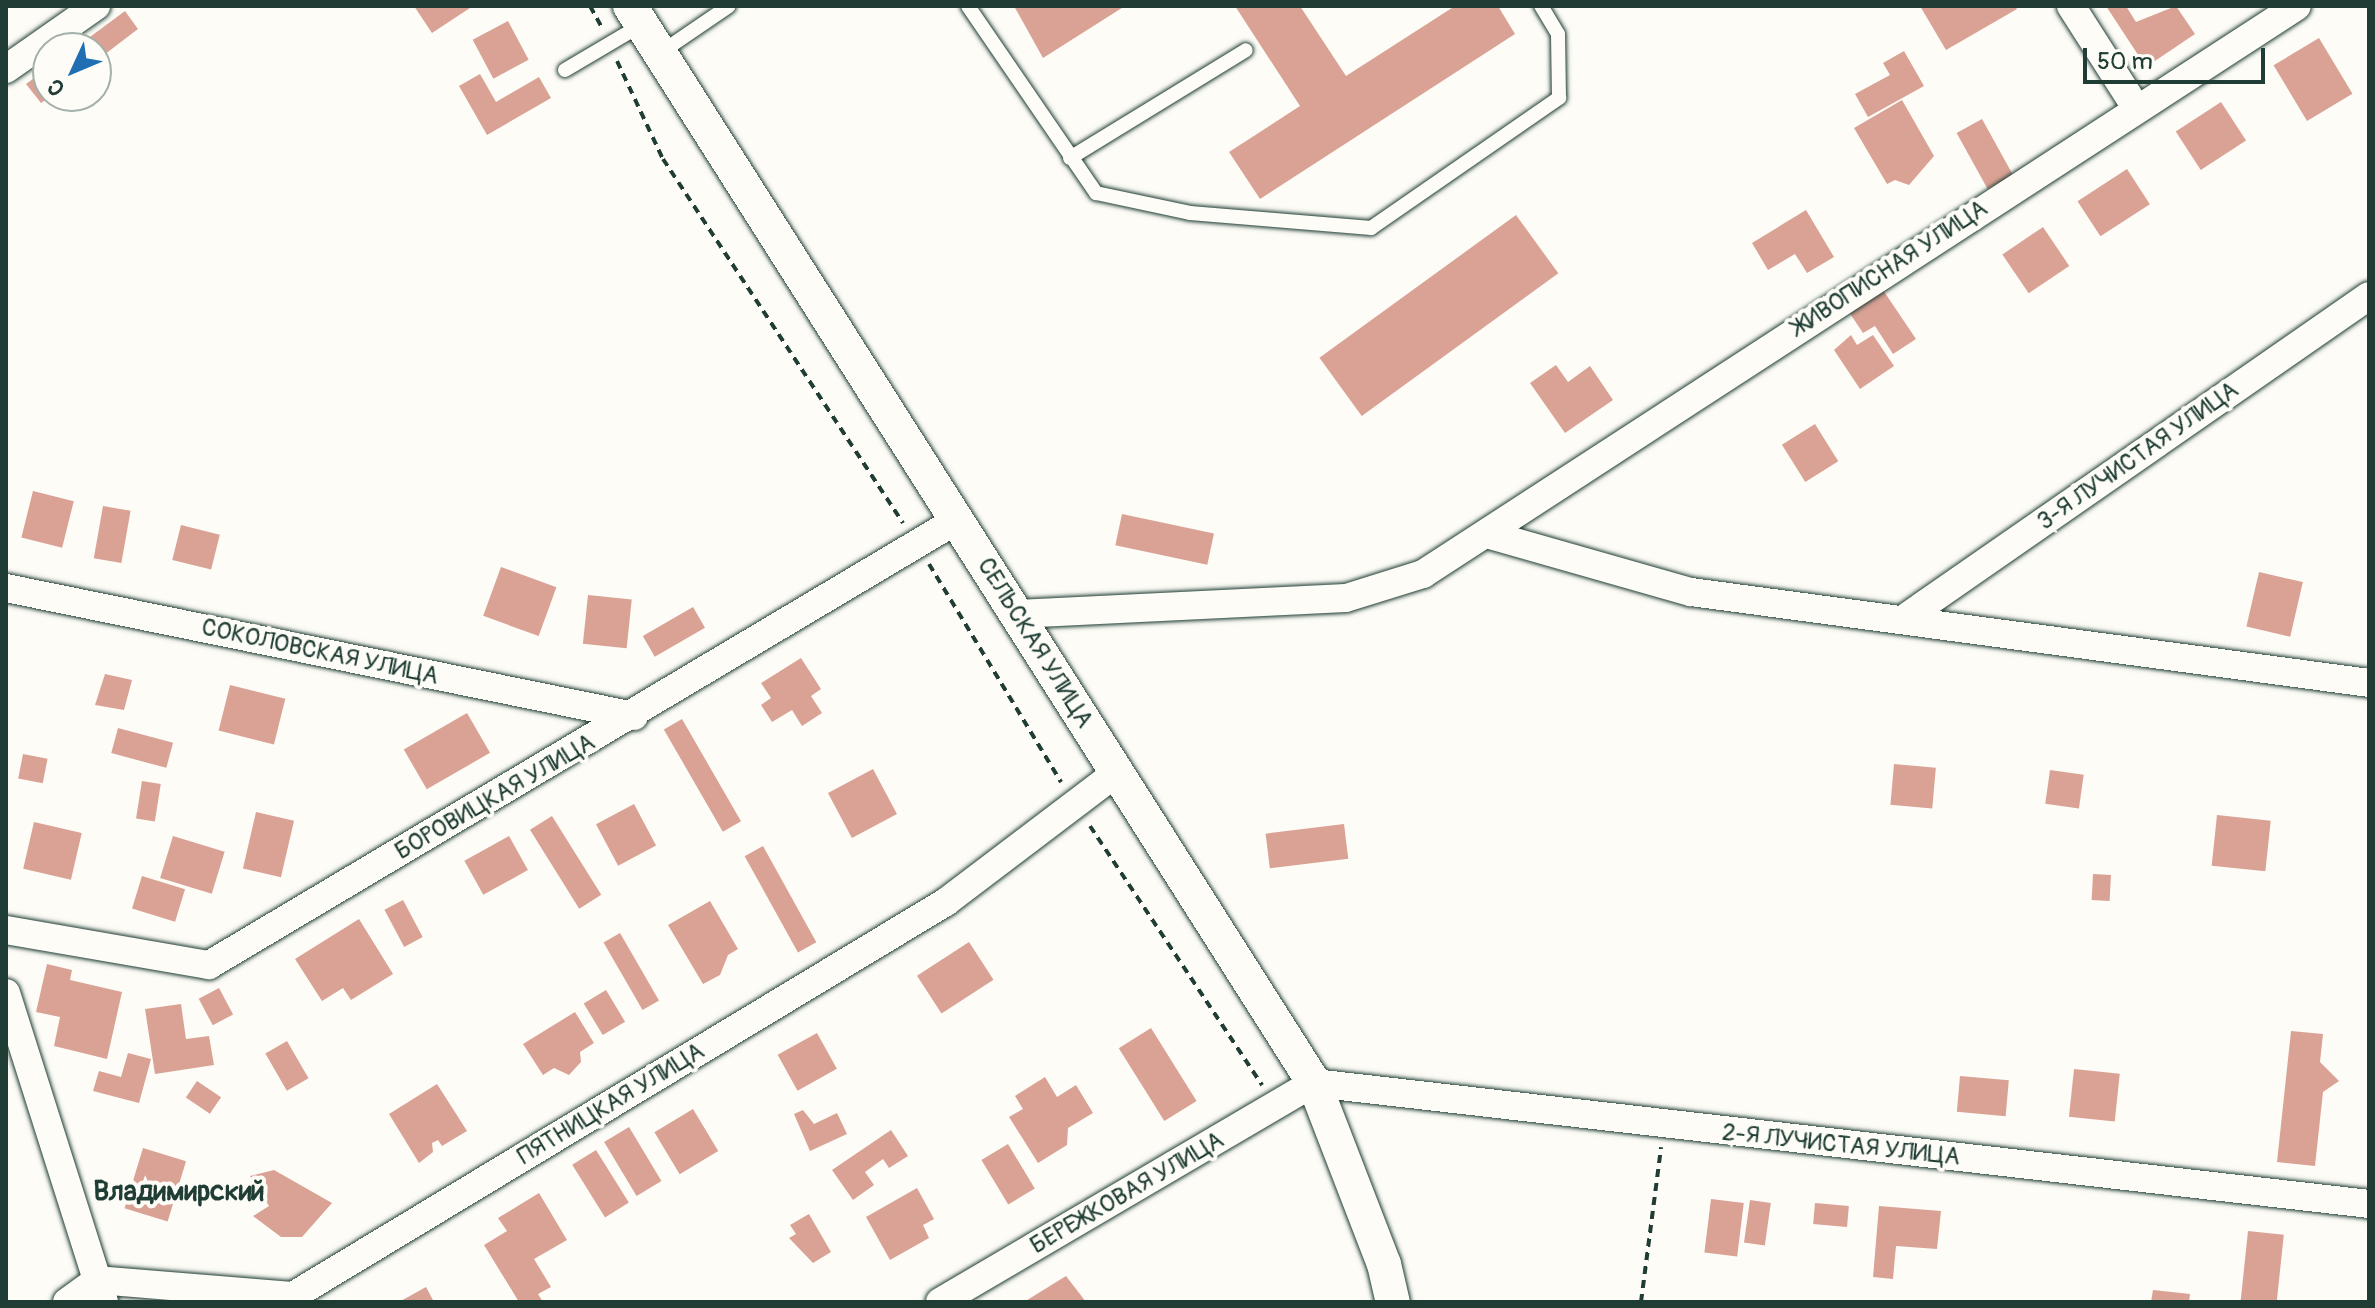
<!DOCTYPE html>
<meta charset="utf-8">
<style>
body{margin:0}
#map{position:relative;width:2375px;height:1308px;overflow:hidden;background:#fdfcf7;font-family:Pangolin,sans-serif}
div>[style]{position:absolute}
.building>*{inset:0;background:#daa295;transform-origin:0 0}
.path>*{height:4px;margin-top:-2px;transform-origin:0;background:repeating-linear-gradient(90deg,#1f3d34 0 8px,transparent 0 14px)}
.roads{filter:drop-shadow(0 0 2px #1f3d34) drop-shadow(0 0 2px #1f3d34)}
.service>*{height:14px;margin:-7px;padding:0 7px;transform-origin:7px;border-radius:7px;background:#fdfcf7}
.minor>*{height:28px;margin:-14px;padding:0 14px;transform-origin:14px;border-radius:14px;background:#fdfcf7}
.tertiary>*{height:34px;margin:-17px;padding:0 17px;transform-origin:17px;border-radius:17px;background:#fdfcf7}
span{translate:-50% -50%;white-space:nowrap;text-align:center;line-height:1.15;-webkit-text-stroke:8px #fdfcf7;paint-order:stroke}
.street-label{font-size:24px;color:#1f3d34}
.quarter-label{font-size:28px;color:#1f3d34;font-weight:700}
.frame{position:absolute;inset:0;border:8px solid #1f3d34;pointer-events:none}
.north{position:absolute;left:32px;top:32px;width:80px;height:80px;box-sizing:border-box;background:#fdfcf7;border:2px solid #a4b0a9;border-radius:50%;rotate:226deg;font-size:22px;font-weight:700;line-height:32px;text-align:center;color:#1f3d34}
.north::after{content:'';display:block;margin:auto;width:28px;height:36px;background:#1f6fb2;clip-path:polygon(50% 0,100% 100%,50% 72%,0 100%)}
.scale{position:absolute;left:2083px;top:48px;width:182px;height:36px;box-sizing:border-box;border:4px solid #1f3d34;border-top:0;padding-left:10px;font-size:24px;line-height:28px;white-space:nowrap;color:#1f3d34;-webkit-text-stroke:6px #fdfcf7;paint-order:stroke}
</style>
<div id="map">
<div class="building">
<div style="clip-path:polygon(414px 6px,473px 6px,432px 33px)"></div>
<div style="clip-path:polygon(1014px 6px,1125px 6px,1043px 58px)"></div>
<div style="clip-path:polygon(1235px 6px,1300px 6px,1346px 76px,1455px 6px,1498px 6px,1515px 34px,1260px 199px,1229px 152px,1300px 106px)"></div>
<div style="clip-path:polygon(1920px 6px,2015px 6px,2017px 9px,1946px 50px)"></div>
<div style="clip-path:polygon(2106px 6px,2126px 6px,2136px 22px,2176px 6px,2195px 34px,2146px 67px)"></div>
<div style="clip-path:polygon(125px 11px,138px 29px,96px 61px,96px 48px,75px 48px)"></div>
<div style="left:508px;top:21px;width:44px;height:40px;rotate:62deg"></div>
<div style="left:2319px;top:38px;width:65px;height:53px;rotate:59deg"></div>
<div style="clip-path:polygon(1904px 51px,1924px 86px,1868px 117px,1855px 94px,1890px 75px,1883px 63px)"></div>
<div style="clip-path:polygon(48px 68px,48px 98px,41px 103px,26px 84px)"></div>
<div style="clip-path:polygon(480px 74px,496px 102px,539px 77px,551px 98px,487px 135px,459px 86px)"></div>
<div style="clip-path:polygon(1902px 100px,1934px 156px,1909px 185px,1895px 180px,1887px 184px,1854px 128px)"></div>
<div style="left:2221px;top:102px;width:46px;height:54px;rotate:57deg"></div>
<div style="left:1982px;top:119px;width:64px;height:29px;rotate:61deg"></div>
<div style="left:2127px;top:169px;width:42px;height:59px;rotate:57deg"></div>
<div style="clip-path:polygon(1806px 210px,1834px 257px,1807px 273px,1795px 254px,1768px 270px,1752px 243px)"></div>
<div style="left:1516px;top:215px;width:72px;height:243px;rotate:54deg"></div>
<div style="left:2043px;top:227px;width:47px;height:49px;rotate:56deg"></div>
<div style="clip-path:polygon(1883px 290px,1916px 339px,1893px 354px,1875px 326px,1863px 333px,1849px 312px)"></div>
<div style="clip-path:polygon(1851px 335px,1857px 345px,1873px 335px,1894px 366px,1860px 389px,1834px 350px)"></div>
<div style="clip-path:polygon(1556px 365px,1568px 382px,1590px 366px,1613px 400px,1565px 433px,1530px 383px)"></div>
<div style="left:1815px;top:424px;width:44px;height:39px;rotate:58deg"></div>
<div style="left:33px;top:491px;width:42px;height:48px;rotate:14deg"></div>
<div style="left:103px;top:506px;width:28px;height:53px;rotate:10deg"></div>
<div style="left:1122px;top:514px;width:94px;height:32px;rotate:12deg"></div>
<div style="left:181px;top:525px;width:40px;height:36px;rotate:14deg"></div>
<div style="left:501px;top:567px;width:59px;height:52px;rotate:20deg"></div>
<div style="left:2259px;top:572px;width:45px;height:56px;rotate:13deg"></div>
<div style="left:588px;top:595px;width:44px;height:49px;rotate:6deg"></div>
<div style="left:693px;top:607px;width:24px;height:58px;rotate:60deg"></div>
<div style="clip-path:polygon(801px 658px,821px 689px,811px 696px,822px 713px,802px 726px,792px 710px,772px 722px,761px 705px,771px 698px,761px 683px)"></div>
<div style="clip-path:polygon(105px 674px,132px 680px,124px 710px,95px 705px)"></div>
<div style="left:230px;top:685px;width:57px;height:47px;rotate:14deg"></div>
<div style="left:467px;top:713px;width:46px;height:73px;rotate:60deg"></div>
<div style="left:682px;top:719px;width:118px;height:21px;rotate:60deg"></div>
<div style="left:118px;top:728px;width:57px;height:26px;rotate:15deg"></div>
<div style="left:23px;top:754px;width:25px;height:25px;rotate:11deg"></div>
<div style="left:1894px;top:764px;width:42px;height:41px;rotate:5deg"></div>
<div style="left:873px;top:769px;width:51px;height:51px;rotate:62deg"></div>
<div style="left:2050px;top:770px;width:34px;height:34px;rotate:8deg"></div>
<div style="left:142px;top:781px;width:19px;height:38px;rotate:9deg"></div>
<div style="left:634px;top:804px;width:47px;height:43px;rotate:62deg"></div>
<div style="left:256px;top:812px;width:39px;height:58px;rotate:13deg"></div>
<div style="left:2217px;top:815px;width:54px;height:51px;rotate:6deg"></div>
<div style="left:552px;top:816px;width:93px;height:26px;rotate:58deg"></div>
<div style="left:34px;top:822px;width:49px;height:48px;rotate:13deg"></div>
<div style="left:1344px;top:824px;width:35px;height:79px;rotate:83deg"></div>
<div style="left:173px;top:836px;width:54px;height:44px;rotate:17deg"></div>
<div style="left:509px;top:836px;width:39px;height:51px;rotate:61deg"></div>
<div style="left:763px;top:846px;width:110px;height:21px;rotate:61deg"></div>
<div style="left:2093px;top:874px;width:18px;height:26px;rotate:3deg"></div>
<div style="left:142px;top:876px;width:45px;height:34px;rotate:17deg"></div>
<div style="left:403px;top:900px;width:42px;height:21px;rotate:62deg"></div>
<div style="clip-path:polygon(710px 901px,738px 949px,728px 955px,720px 975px,703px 984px,668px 925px)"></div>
<div style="clip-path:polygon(359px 919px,393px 974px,351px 1000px,343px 988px,322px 1001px,295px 959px)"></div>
<div style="left:620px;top:933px;width:78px;height:19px;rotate:60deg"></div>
<div style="left:969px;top:942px;width:45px;height:62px;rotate:57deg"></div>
<div style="clip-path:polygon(47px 964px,72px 970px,70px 980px,122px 992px,107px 1059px,54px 1046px,60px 1017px,36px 1012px)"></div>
<div style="left:219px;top:988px;width:30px;height:23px;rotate:62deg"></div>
<div style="left:606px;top:990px;width:37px;height:26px;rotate:59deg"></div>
<div style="clip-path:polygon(181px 1004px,186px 1039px,209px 1036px,214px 1065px,155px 1074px,145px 1009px)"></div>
<div style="clip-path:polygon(575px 1012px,594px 1043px,580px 1052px,581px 1062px,569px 1075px,554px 1068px,543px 1075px,523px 1044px)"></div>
<div style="left:1151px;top:1028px;width:86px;height:38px;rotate:58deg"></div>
<div style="clip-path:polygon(2291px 1031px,2323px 1034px,2320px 1062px,2339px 1081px,2323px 1092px,2315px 1166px,2277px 1162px)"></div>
<div style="left:817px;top:1033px;width:41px;height:45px;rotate:61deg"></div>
<div style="left:287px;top:1041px;width:43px;height:25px;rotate:60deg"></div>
<div style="clip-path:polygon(128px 1053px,151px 1059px,139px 1103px,93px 1091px,99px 1071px,121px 1077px)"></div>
<div style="left:2074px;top:1069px;width:46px;height:48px;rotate:6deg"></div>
<div style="left:1960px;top:1076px;width:49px;height:36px;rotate:5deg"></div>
<div style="clip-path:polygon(1045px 1077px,1057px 1097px,1076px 1085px,1093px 1113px,1068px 1128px,1067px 1145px,1038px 1163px,1009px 1117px,1023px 1109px,1015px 1096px)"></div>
<div style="left:197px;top:1081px;width:29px;height:20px;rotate:34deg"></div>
<div style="clip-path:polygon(437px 1084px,467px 1131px,442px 1146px,438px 1140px,432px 1143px,433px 1152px,419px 1163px,389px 1114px)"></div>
<div style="left:693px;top:1109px;width:49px;height:45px;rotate:59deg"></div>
<div style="clip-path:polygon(803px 1110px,814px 1124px,837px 1113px,847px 1134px,810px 1151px,794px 1114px)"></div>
<div style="left:629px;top:1127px;width:63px;height:29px;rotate:59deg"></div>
<div style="clip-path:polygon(891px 1130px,908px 1156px,889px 1168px,883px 1159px,865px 1172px,874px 1185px,853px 1200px,832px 1170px)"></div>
<div style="left:1008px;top:1144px;width:52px;height:31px;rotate:59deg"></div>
<div style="left:143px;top:1148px;width:45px;height:63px;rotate:17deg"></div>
<div style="left:596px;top:1150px;width:62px;height:28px;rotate:58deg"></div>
<div style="clip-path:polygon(274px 1170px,332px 1203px,302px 1237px,281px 1237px,253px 1216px,269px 1206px,250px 1176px)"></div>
<div style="clip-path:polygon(917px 1188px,934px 1219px,923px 1225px,929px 1238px,890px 1260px,866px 1217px)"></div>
<div style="clip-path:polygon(539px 1193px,567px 1240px,534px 1259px,551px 1287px,538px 1294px,543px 1302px,519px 1302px,484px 1245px,507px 1231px,498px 1218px)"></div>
<div style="left:1711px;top:1199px;width:33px;height:54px;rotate:7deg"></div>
<div style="left:1750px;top:1200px;width:21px;height:43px;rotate:8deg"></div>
<div style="left:1815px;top:1203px;width:34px;height:21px;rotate:5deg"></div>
<div style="clip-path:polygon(1879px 1206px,1941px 1211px,1937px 1249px,1896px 1246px,1893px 1279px,1873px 1277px)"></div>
<div style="clip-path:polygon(809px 1214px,831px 1252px,813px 1263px,789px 1238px,796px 1234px,790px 1225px)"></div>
<div style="left:2248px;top:1231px;width:36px;height:71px;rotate:6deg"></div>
<div style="clip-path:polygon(1066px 1276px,1086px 1302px,1024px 1302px)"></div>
<div style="clip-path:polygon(426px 1287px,434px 1302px,399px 1302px)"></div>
<div style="clip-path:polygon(2153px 1290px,2190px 1294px,2189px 1302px,2151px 1302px)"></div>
</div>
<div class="path">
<div style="left:590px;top:6px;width:25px;rotate:61deg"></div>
<div style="left:617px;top:61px;width:108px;rotate:64.9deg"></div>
<div style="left:663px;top:159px;width:436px;rotate:56.6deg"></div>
<div style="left:929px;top:564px;width:255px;rotate:58.8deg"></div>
<div style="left:1090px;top:826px;width:311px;rotate:56.4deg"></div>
<div style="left:1641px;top:1302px;width:156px;rotate:-82.6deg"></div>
</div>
<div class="roads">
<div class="service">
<div style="left:968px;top:6px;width:227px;rotate:55.6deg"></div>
<div style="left:1096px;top:193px;width:96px;rotate:12deg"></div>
<div style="left:1190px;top:213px;width:182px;rotate:4.7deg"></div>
<div style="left:1371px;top:228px;width:229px;rotate:-34.7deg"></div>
<div style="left:1559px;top:98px;width:64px;rotate:-90.9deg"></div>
<div style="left:1558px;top:34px;width:33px;rotate:-121deg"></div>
<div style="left:660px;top:53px;width:83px;rotate:-34.3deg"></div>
<div style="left:565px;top:70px;width:88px;rotate:-30.6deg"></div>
<div style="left:1070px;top:158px;width:206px;rotate:-31.5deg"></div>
</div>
<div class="minor">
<div style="left:2071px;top:6px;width:119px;rotate:57.4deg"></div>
<div style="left:6px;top:69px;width:110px;rotate:-35deg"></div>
<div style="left:1487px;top:534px;width:212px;rotate:15.9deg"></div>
<div style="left:1691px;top:592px;width:684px;rotate:7.64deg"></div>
<div style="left:6px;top:588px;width:641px;rotate:11.52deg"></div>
<div style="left:1017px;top:614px;width:329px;rotate:-2.8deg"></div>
<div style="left:1346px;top:598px;width:81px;rotate:-17.3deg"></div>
<div style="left:1423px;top:574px;width:1042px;rotate:-33.02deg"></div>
<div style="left:1908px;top:616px;width:561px;rotate:-34.77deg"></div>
<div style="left:6px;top:930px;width:206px;rotate:9.8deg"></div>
<div style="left:209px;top:965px;width:870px;rotate:-30.75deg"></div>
<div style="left:6px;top:993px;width:324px;rotate:72.4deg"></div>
<div style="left:67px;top:1302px;width:37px;rotate:-36deg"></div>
<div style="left:97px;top:1280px;width:197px;rotate:4.7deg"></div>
<div style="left:293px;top:1296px;width:763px;rotate:-31.11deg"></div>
<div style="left:946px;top:902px;width:215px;rotate:-37.2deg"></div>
<div style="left:940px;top:1302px;width:433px;rotate:-30.4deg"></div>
<div style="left:1314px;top:1083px;width:1062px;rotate:6.54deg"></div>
</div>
<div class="tertiary">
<div style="left:630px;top:6px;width:1276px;rotate:57.58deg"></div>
<div style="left:1314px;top:1083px;width:194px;rotate:68.9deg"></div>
<div style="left:1384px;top:1264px;width:39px;rotate:77deg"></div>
</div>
</div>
<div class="street-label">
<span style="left:1890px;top:268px;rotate:-33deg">ЖИВОПИСНАЯ УЛИЦА</span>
<span style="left:2138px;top:456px;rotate:-35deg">3-Я ЛУЧИСТАЯ УЛИЦА</span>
<span style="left:1035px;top:643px;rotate:58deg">СЕЛЬСКАЯ УЛИЦА</span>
<span style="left:320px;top:652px;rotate:12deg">СОКОЛОВСКАЯ УЛИЦА</span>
<span style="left:495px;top:797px;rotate:-30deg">БОРОВИЦКАЯ УЛИЦА</span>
<span style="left:611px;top:1104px;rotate:-31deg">ПЯТНИЦКАЯ УЛИЦА</span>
<span style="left:1841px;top:1145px;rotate:6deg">2-Я ЛУЧИСТАЯ УЛИЦА</span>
<span style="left:1127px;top:1193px;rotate:-30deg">БЕРЕЖКОВАЯ УЛИЦА</span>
</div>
<div class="quarter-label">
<span style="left:179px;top:1192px">Владимирский</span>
</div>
<div class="frame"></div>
<div class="north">С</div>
<div class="scale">50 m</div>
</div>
